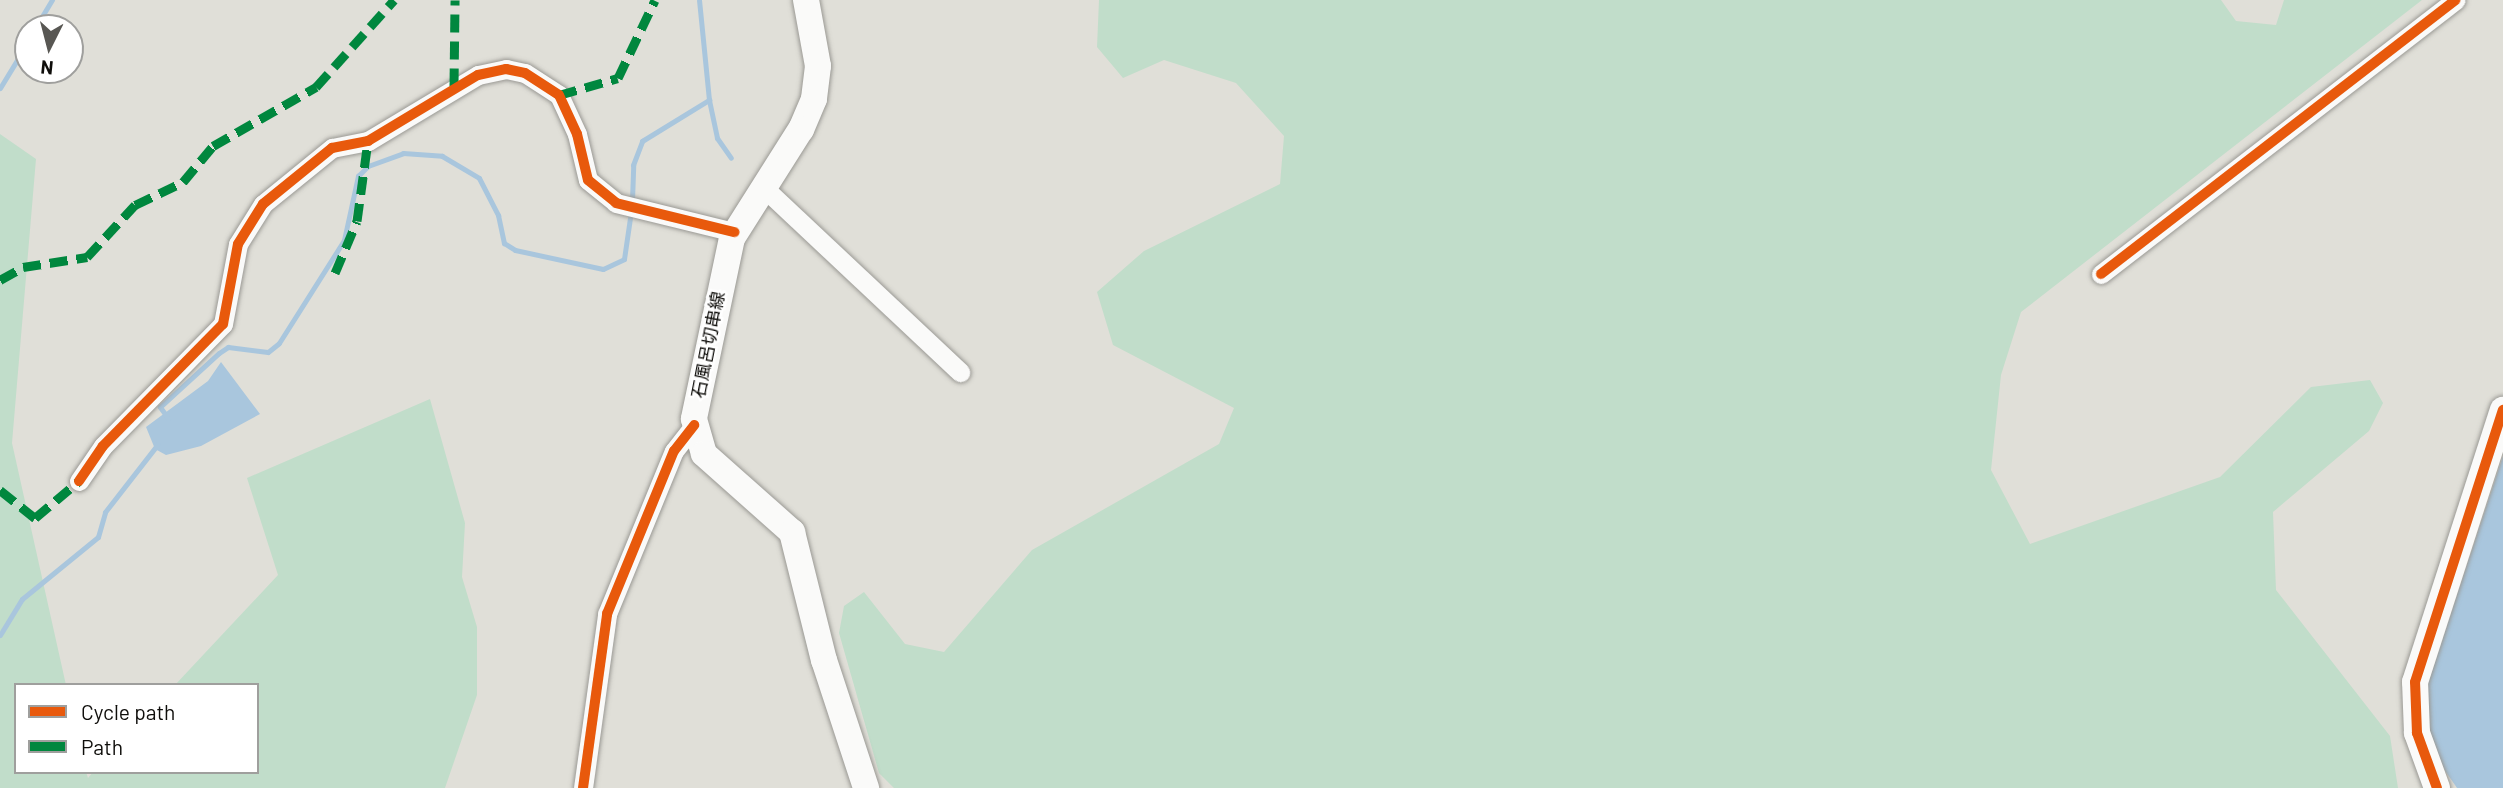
<!DOCTYPE html>
<meta charset="utf-8">
<style>
body{margin:0}
#map{position:relative;width:2503px;height:788px;overflow:hidden;background:#e0dfd8;font-family:Barlow,"Noto Sans JP",sans-serif}
div>[style]{position:absolute}
.green>*{inset:0;background:#c1ddca}
.water>*{inset:0;background:#a9c6dd}
.stream>*{height:5px;margin:-2.5px;padding:0 2.5px;transform-origin:2.5px;border-radius:2.5px;background:#a9c6dd}
.roads{filter:drop-shadow(0 0 2px #9a9994) drop-shadow(0 0 2px #9a9994)}
.street>*{height:19px;margin:-9.5px;padding:0 9.5px;transform-origin:9.5px;border-radius:9.5px;background:#fafaf9}
.secondary>*{height:26px;margin:-13px;padding:0 13px;transform-origin:13px;border-radius:13px;background:#fafaf9}
.quiet>*{height:9px;margin-top:-4.5px;transform-origin:0;background:repeating-linear-gradient(90deg,#00873e 0 18px,transparent 0 27px)}
.cycleway>*{height:10px;margin:-5px;padding:0 5px;transform-origin:5px;border-radius:5px;background:#e8590c}
span{translate:-50% -50%;white-space:nowrap;text-align:center;line-height:1.15;-webkit-text-stroke:5px #fff;paint-order:stroke}
.street-label{font-size:18px;color:#0f0e0b}
.legend{position:absolute;left:14px;top:683px;width:245px;height:91px;box-sizing:border-box;background:#fff;border:2px solid #9f9f9d;margin:0;padding:9px 12px;list-style:none;font-size:21px;color:#0f0e0b}
.legend li{display:flex;align-items:center;gap:14px;height:35px}
.legend b{width:35px;border:2px solid #9f9f9d}
.north{position:absolute;left:14px;top:14px;width:70px;height:70px;box-sizing:border-box;background:#fff;border:2px solid #9f9f9d;border-radius:50%;rotate:186deg;font-size:19px;font-weight:700;line-height:28px;text-align:center;color:#0f0e0b}
.north::after{content:'';display:block;margin:auto;width:24px;height:32px;background:#585753;clip-path:polygon(50% 0,100% 100%,50% 72%,0 100%)}
</style>
<div id="map">
<div class="green">
<div style="clip-path:polygon(1099px 0,2221px 0,2236px 21px,2276px 25px,2284px 0,2422px 0,2021px 312px,2001px 375px,1991px 470px,2030px 544px,2220px 477px,2311px 387px,2370px 380px,2383px 403px,2369px 431px,2273px 512px,2276px 590px,2390px 736px,2398px 788px,894px 788px,879px 773px,839px 633px,844px 606px,864px 592px,905px 644px,944px 652px,1032px 550px,1219px 444px,1234px 408px,1113px 345px,1097px 292px,1144px 251px,1280px 184px,1284px 136px,1236px 83px,1164px 60px,1123px 78px,1097px 47px)"></div>
<div style="clip-path:polygon(0 134px,36px 159px,12px 443px,66px 685px,16px 685px,16px 772px,86px 772px,88px 778px,93px 772px,257px 772px,257px 685px,175px 685px,278px 575px,247px 478px,430px 399px,465px 523px,462px 577px,477px 627px,477px 695px,445px 788px,0 788px)"></div>
</div>
<div class="water">
<div style="clip-path:polygon(221px 362px,260px 414px,201px 446px,166px 455px,155px 449px,146px 427px,208px 381px)"></div>
<div style="clip-path:polygon(2503px 456px,2503px 788px,2457px 788px,2437px 759px,2428px 729px,2428px 683px)"></div>
</div>
<div class="stream">
<div style="left:35px;top:28px;width:33px;rotate:-59deg"></div>
<div style="left:0;top:88px;width:54px;rotate:-58.7deg"></div>
<div style="left:709px;top:100px;width:39px;rotate:78deg"></div>
<div style="left:717px;top:138px;width:24px;rotate:55deg"></div>
<div style="left:632px;top:201px;width:36px;rotate:-88deg"></div>
<div style="left:633px;top:165px;width:26px;rotate:-69deg"></div>
<div style="left:642px;top:141px;width:79px;rotate:-31.5deg"></div>
<div style="left:709px;top:100px;width:100px;rotate:-95.7deg"></div>
<div style="left:168px;top:418px;width:14px;rotate:-126deg"></div>
<div style="left:160px;top:407px;width:80px;rotate:-42.5deg"></div>
<div style="left:219px;top:353px;width:11px;rotate:-34deg"></div>
<div style="left:228px;top:347px;width:40px;rotate:7.1deg"></div>
<div style="left:268px;top:352px;width:14px;rotate:-39deg"></div>
<div style="left:279px;top:343px;width:122px;rotate:-57.7deg"></div>
<div style="left:344px;top:240px;width:66px;rotate:-77.7deg"></div>
<div style="left:358px;top:176px;width:14px;rotate:-45deg"></div>
<div style="left:368px;top:166px;width:37px;rotate:-20deg"></div>
<div style="left:403px;top:153px;width:39px;rotate:4deg"></div>
<div style="left:442px;top:156px;width:43px;rotate:30.7deg"></div>
<div style="left:479px;top:178px;width:42px;rotate:62.8deg"></div>
<div style="left:498px;top:215px;width:29px;rotate:78deg"></div>
<div style="left:504px;top:243px;width:13px;rotate:32deg"></div>
<div style="left:515px;top:250px;width:90px;rotate:12.2deg"></div>
<div style="left:603px;top:269px;width:23px;rotate:-25deg"></div>
<div style="left:624px;top:259px;width:49px;rotate:-81.7deg"></div>
<div style="left:0;top:635px;width:42px;rotate:-58.6deg"></div>
<div style="left:22px;top:599px;width:98px;rotate:-39.2deg"></div>
<div style="left:98px;top:537px;width:26px;rotate:-74deg"></div>
<div style="left:105px;top:512px;width:86px;rotate:-52.1deg"></div>
</div>
<div class="roads">
<div class="street">
<div style="left:762px;top:186px;width:272px;rotate:43.2deg"></div>
<div style="left:2101px;top:274px;width:448px;rotate:-37.7deg"></div>
<div style="left:79px;top:481px;width:42px;rotate:-55.6deg"></div>
<div style="left:103px;top:446px;width:171px;rotate:-45.5deg"></div>
<div style="left:223px;top:324px;width:81px;rotate:-79.4deg"></div>
<div style="left:238px;top:244px;width:47px;rotate:-58deg"></div>
<div style="left:263px;top:204px;width:89px;rotate:-39.1deg"></div>
<div style="left:332px;top:148px;width:37px;rotate:-11deg"></div>
<div style="left:368px;top:141px;width:128px;rotate:-31deg"></div>
<div style="left:478px;top:75px;width:29px;rotate:-12deg"></div>
<div style="left:506px;top:69px;width:19px;rotate:12deg"></div>
<div style="left:525px;top:73px;width:40px;rotate:32.9deg"></div>
<div style="left:559px;top:95px;width:43px;rotate:65.2deg"></div>
<div style="left:577px;top:134px;width:47px;rotate:76.6deg"></div>
<div style="left:588px;top:180px;width:36px;rotate:39deg"></div>
<div style="left:616px;top:203px;width:122px;rotate:13.8deg"></div>
<div style="left:583px;top:788px;width:176px;rotate:-82.1deg"></div>
<div style="left:607px;top:614px;width:176px;rotate:-67.7deg"></div>
<div style="left:674px;top:451px;width:33px;rotate:-52deg"></div>
</div>
<div class="secondary">
<div style="left:806px;top:0;width:67px;rotate:79.7deg"></div>
<div style="left:818px;top:66px;width:33px;rotate:97deg"></div>
<div style="left:814px;top:99px;width:33px;rotate:113deg"></div>
<div style="left:801px;top:129px;width:129px;rotate:122.3deg"></div>
<div style="left:732px;top:238px;width:185px;rotate:101.9deg"></div>
<div style="left:694px;top:419px;width:36px;rotate:74deg"></div>
<div style="left:704px;top:454px;width:118px;rotate:41.6deg"></div>
<div style="left:792px;top:532px;width:132px;rotate:76deg"></div>
<div style="left:824px;top:660px;width:135px;rotate:71.8deg"></div>
<div style="left:2437px;top:788px;width:59px;rotate:-110deg"></div>
<div style="left:2417px;top:733px;width:51px;rotate:-92.2deg"></div>
<div style="left:2415px;top:682px;width:286px;rotate:-72.1deg"></div>
</div>
</div>
<div class="quiet">
<div style="left:454px;top:86px;width:86px;rotate:-89.3deg"></div>
<div style="left:559px;top:95px;width:61px;rotate:-16.1deg"></div>
<div style="left:618px;top:78px;width:86px;rotate:-64.6deg"></div>
<div style="left:335px;top:273px;width:56px;rotate:-67.1deg"></div>
<div style="left:357px;top:221px;width:81px;rotate:-82.2deg"></div>
<div style="left:0;top:280px;width:26px;rotate:-29deg"></div>
<div style="left:23px;top:267px;width:65px;rotate:-8.9deg"></div>
<div style="left:87px;top:257px;width:71px;rotate:-47.3deg"></div>
<div style="left:135px;top:205px;width:53px;rotate:-25.6deg"></div>
<div style="left:183px;top:182px;width:47px;rotate:-50.2deg"></div>
<div style="left:213px;top:146px;width:119px;rotate:-29.8deg"></div>
<div style="left:316px;top:87px;width:117px;rotate:-48.1deg"></div>
<div style="left:0;top:490px;width:45px;rotate:38.7deg"></div>
<div style="left:35px;top:518px;width:57px;rotate:-40.1deg"></div>
</div>
<div class="cycleway">
<div style="left:2101px;top:274px;width:448px;rotate:-37.7deg"></div>
<div style="left:79px;top:481px;width:42px;rotate:-55.6deg"></div>
<div style="left:103px;top:446px;width:171px;rotate:-45.5deg"></div>
<div style="left:223px;top:324px;width:81px;rotate:-79.4deg"></div>
<div style="left:238px;top:244px;width:47px;rotate:-58deg"></div>
<div style="left:263px;top:204px;width:89px;rotate:-39.1deg"></div>
<div style="left:332px;top:148px;width:37px;rotate:-11deg"></div>
<div style="left:368px;top:141px;width:128px;rotate:-31deg"></div>
<div style="left:478px;top:75px;width:29px;rotate:-12deg"></div>
<div style="left:506px;top:69px;width:19px;rotate:12deg"></div>
<div style="left:525px;top:73px;width:40px;rotate:32.9deg"></div>
<div style="left:559px;top:95px;width:43px;rotate:65.2deg"></div>
<div style="left:577px;top:134px;width:47px;rotate:76.6deg"></div>
<div style="left:588px;top:180px;width:36px;rotate:39deg"></div>
<div style="left:616px;top:203px;width:122px;rotate:13.8deg"></div>
<div style="left:583px;top:788px;width:176px;rotate:-82.1deg"></div>
<div style="left:607px;top:614px;width:176px;rotate:-67.7deg"></div>
<div style="left:674px;top:451px;width:33px;rotate:-52deg"></div>
<div style="left:2437px;top:788px;width:59px;rotate:-110deg"></div>
<div style="left:2417px;top:733px;width:51px;rotate:-92.2deg"></div>
<div style="left:2415px;top:682px;width:286px;rotate:-72.1deg"></div>
</div>
<div class="street-label">
<span style="left:708px;top:345px;rotate:-79deg">石風呂切串線</span>
</div>
<ul class="legend">
<li><b style="height:9px;background:#e8590c"></b>Cycle path</li>
<li><b style="height:9px;background:#00873e"></b>Path</li>
</ul>
<div class="north">N</div>
</div>
